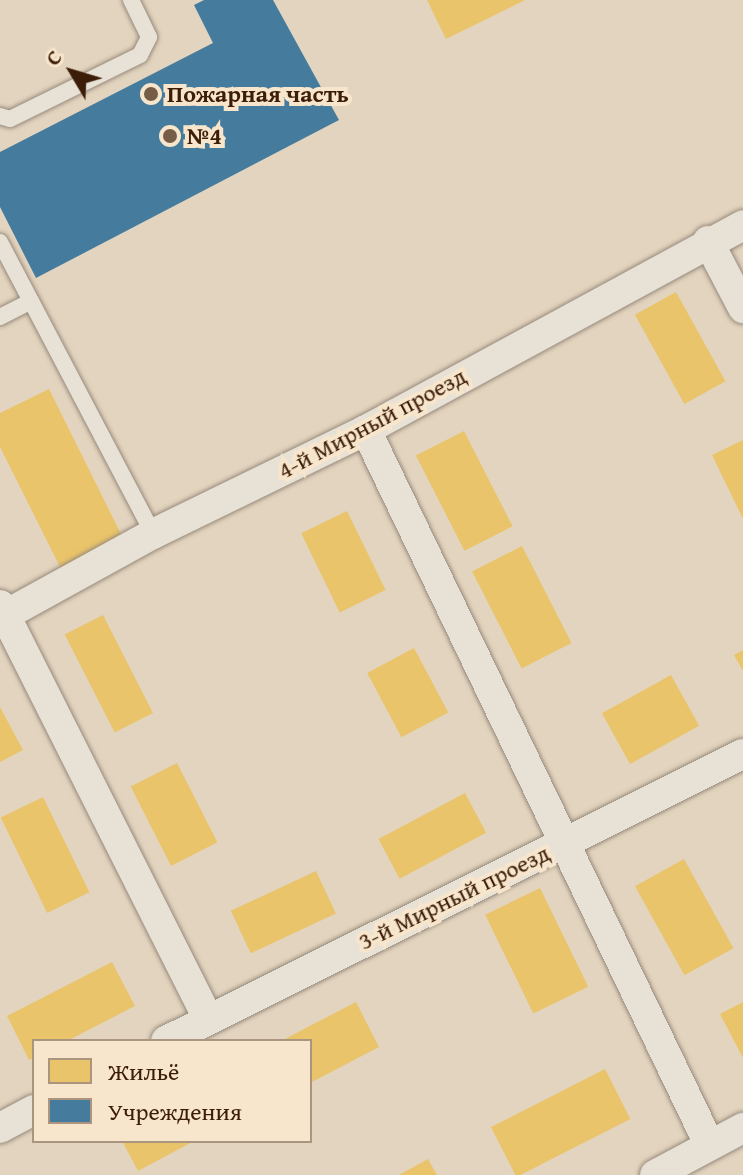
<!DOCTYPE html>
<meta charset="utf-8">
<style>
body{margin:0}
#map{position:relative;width:743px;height:1175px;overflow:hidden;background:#e3d4bf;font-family:"Gentium Book Plus",serif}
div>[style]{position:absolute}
.homes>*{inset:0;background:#e9c46a;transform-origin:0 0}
.public>*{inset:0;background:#457b9d}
.roads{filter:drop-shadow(0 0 2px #978a7b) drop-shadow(0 0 2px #978a7b)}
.service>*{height:16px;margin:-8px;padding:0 8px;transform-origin:8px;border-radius:8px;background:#e8e1d6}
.minor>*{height:30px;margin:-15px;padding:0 15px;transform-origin:15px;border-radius:15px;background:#e8e1d6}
.dots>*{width:22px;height:22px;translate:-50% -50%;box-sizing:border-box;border:4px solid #f7e5cc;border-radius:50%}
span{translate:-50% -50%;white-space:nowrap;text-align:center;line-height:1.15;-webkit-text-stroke:8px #f7e5cc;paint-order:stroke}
.poi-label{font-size:24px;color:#3c1d08;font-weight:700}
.left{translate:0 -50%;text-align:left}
.street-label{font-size:24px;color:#3c1d08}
.legend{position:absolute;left:32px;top:1039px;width:280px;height:104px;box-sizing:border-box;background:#f7e5cc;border:2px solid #ac957e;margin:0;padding:10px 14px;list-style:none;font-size:24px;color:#3c1d08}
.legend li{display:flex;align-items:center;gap:16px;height:40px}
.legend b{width:40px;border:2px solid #ac957e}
.north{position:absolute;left:32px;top:32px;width:80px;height:80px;-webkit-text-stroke:6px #f7e5cc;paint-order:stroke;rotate:308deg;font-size:22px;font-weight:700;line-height:32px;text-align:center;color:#3c1d08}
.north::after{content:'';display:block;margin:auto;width:28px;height:36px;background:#3c1d08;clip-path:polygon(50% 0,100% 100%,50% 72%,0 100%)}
</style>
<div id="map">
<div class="homes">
<div style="clip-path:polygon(427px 0,525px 0,446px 39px)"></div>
<div style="left:676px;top:292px;width:102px;height:47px;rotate:61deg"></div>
<div style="clip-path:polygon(49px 389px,123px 538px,61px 569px,0 447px,0 413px)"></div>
<div style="left:464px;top:431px;width:107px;height:54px;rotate:63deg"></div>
<div style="clip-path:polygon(743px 440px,743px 519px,712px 455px)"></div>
<div style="left:347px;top:511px;width:88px;height:51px;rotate:64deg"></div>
<div style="left:522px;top:546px;width:109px;height:56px;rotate:63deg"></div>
<div style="left:103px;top:615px;width:110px;height:43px;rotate:63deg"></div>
<div style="left:414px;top:648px;width:73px;height:53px;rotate:62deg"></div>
<div style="clip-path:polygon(743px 650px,743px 671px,734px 655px)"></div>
<div style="left:671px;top:675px;width:58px;height:79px;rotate:61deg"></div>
<div style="clip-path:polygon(0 707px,23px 750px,0 762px)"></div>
<div style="left:177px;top:763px;width:89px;height:52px;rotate:63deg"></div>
<div style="left:465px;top:793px;width:45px;height:98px;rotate:62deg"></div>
<div style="left:43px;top:797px;width:106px;height:47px;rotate:64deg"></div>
<div style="left:684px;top:859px;width:102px;height:56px;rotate:61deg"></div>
<div style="left:316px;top:871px;width:47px;height:94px;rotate:65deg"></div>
<div style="left:540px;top:888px;width:110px;height:61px;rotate:64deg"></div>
<div style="clip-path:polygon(112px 962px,135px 1006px,67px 1041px,34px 1041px,34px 1058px,29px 1060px,7px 1016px)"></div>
<div style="clip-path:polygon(356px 1002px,379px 1047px,310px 1083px,310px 1041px,281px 1041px)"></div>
<div style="clip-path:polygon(743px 1002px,743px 1058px,720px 1014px)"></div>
<div style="left:605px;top:1069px;width:56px;height:128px;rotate:63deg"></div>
<div style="clip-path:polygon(122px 1141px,194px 1141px,138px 1171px)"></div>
<div style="clip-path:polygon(428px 1159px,437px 1175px,399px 1175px)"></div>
</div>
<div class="public">
<div style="clip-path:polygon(204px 0,273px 0,339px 120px,36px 278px,0 207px,0 152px,213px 43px,194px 5px)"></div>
</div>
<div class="roads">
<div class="service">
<div style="left:0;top:116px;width:10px;rotate:17deg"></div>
<div style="left:10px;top:119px;width:145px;rotate:-26.2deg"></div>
<div style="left:140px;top:55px;width:20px;rotate:-63deg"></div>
<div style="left:149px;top:37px;width:41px;rotate:-115.9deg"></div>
<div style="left:0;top:242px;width:330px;rotate:62.3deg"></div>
<div style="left:0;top:317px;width:35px;rotate:-27deg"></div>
</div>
<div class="minor">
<div style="left:708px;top:241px;width:76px;rotate:62.4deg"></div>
<div style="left:366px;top:430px;width:792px;rotate:64.34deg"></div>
<div style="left:0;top:605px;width:463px;rotate:63.3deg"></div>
<div style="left:0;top:618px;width:175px;rotate:-28.8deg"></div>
<div style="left:153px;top:534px;width:237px;rotate:-26deg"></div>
<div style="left:366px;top:430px;width:429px;rotate:-28.5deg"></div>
<div style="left:166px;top:1041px;width:644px;rotate:-26.45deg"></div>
<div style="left:0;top:1128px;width:38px;rotate:-28deg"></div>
<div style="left:655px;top:1175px;width:100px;rotate:-28.1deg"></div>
</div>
</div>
<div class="dots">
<div style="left:151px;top:94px;background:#765d48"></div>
<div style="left:170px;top:136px;background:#765d48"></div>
</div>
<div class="poi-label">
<span class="left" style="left:167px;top:94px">Пожарная часть</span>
<span class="left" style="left:186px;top:136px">№4</span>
</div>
<div class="street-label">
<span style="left:372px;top:423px;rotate:-28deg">4-й Мирный проезд</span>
<span style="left:454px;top:897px;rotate:-26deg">3-й Мирный проезд</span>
</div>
<ul class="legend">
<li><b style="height:22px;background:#e9c46a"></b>Жильё</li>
<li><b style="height:22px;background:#457b9d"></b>Учреждения</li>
</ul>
<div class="north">С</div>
</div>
